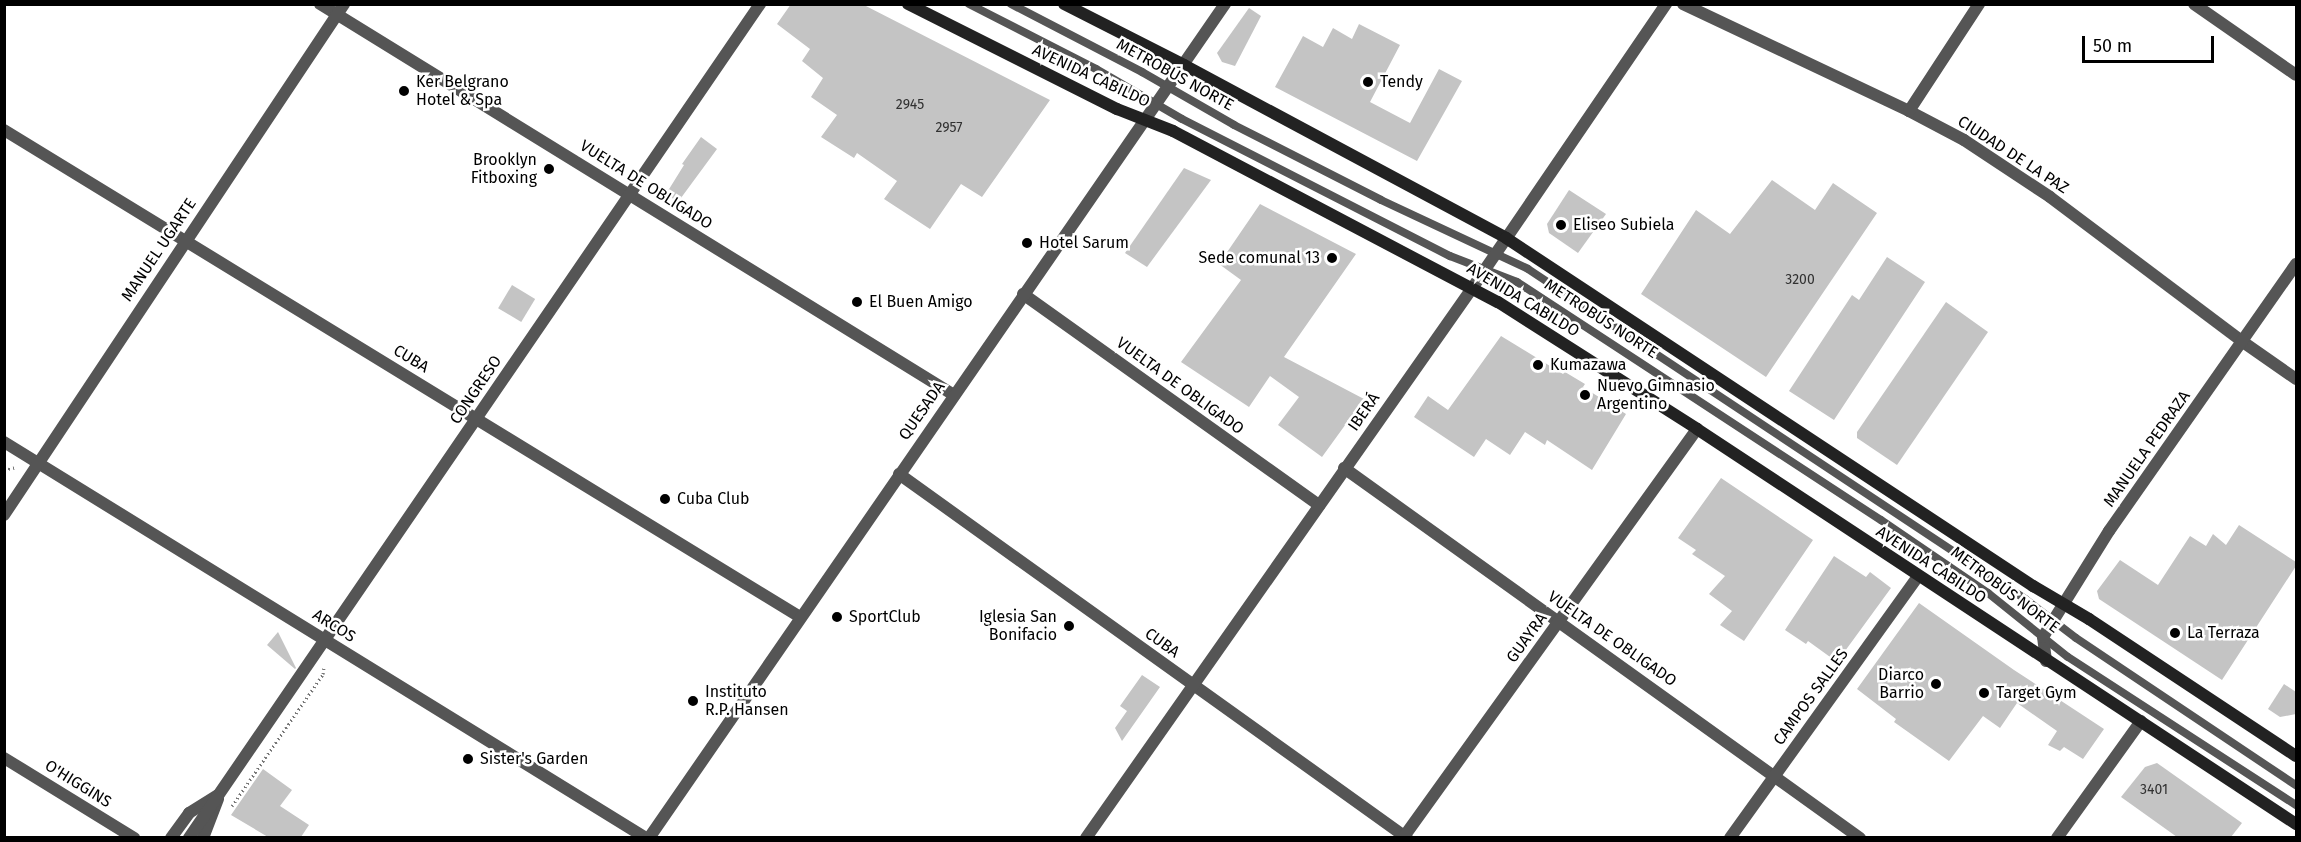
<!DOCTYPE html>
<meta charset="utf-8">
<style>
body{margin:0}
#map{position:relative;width:2301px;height:842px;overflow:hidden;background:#fff;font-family:"Fira Sans",sans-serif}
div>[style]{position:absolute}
.building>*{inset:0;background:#c4c4c4;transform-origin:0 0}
.path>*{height:3px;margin-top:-1.5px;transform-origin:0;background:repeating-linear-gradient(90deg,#777 0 1.5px,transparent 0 4.5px)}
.service>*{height:8px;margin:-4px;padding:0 4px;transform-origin:4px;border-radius:4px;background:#555}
.minor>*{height:12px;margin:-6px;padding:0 6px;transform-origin:6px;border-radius:6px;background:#555}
.tertiary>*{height:12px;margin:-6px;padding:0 6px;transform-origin:6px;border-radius:6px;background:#555}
.secondary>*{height:12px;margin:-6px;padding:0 6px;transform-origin:6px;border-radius:6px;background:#222}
.dots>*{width:16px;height:16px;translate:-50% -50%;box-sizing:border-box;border:3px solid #fff;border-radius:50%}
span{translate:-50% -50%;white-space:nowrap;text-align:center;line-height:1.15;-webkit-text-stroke:5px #fff;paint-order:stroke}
.number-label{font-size:14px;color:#313131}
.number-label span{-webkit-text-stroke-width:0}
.street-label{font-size:16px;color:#000}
.poi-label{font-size:16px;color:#000}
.left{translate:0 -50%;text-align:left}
.right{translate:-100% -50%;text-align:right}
.frame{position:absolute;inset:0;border:6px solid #000;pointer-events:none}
.scale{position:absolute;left:2082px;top:36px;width:132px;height:27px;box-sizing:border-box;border:3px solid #000;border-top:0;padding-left:8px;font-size:18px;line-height:21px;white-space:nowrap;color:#000;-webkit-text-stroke:4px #fff;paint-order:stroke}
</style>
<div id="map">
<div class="building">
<div style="clip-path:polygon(791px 4px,862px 4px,1050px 100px,982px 197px,961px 184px,930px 229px,884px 199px,897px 181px,857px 153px,854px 158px,821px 137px,837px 115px,811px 97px,823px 78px,802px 61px,810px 49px,777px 24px)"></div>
<div style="clip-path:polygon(1249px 8px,1261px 16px,1235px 66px,1222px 62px,1217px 53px)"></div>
<div style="clip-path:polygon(1359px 24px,1400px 45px,1370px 102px,1410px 123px,1439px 69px,1462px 81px,1417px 161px,1275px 87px,1303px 36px,1323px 47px,1333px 28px,1352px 39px)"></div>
<div style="clip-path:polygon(701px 137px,717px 149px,678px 202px,666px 194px,684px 165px,682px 164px)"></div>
<div style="clip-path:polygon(1184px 168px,1211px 180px,1147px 267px,1125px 253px)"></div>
<div style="clip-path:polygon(1772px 180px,1815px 210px,1833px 183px,1877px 213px,1766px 377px,1641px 294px,1696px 210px,1730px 234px)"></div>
<div style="clip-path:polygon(1569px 190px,1606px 214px,1578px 253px,1549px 233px,1547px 224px)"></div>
<div style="clip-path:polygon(1260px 204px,1356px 254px,1284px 357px,1364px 399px,1322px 457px,1278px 425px,1299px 397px,1270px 376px,1249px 407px,1181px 362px,1241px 280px,1219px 264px)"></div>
<div style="clip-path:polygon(1887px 257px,1925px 282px,1834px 420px,1789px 391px,1852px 295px,1859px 300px)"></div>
<div style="left:512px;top:285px;width:27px;height:27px;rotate:31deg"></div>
<div style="clip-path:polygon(1946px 302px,1988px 332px,1897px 465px,1857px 438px,1857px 432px)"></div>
<div style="clip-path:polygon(1501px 336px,1563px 374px,1565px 372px,1585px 384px,1583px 387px,1626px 414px,1592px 470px,1547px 440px,1545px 445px,1525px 432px,1510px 455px,1486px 439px,1474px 457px,1414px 417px,1428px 396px,1448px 410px)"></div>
<div style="clip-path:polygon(1721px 478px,1813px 540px,1744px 641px,1720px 625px,1732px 611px,1709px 594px,1725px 576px,1692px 554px,1696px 550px,1678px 538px)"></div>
<div style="clip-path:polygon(2239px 525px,2296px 562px,2296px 566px,2222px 680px,2099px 599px,2097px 591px,2120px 560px,2158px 585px,2190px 536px,2206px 546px,2213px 534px,2226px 545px)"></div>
<div style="clip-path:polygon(1834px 556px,1866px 577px,1870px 572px,1891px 588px,1837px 662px,1808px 641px,1806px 644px,1785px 630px)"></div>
<div style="clip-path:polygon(1919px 603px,2014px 670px,2104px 729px,2083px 759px,2064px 747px,2060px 751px,2048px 745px,2057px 731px,2017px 703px,2000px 728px,1983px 716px,1949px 761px,1894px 722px,1896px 719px,1857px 689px)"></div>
<div style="clip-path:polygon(278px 632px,296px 668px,295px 669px,267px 645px)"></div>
<div style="clip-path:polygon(1142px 675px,1160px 687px,1122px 741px,1115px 728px,1127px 711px,1120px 706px)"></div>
<div style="clip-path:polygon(2284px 684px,2296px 692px,2296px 714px,2280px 717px,2268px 709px)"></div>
<div style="clip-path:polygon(2157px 763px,2242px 823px,2231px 837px,2177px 837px,2121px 797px,2145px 767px)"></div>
<div style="clip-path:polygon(263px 769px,292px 790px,280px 806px,309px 825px,301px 837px,268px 837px,231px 815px)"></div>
</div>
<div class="path">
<div style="left:4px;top:470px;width:12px;rotate:-14deg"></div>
<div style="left:232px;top:806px;width:160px;rotate:-55.4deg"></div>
<div style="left:323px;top:674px;width:6px;rotate:-81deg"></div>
</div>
<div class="service">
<div style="left:969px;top:4px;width:143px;rotate:27.1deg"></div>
<div style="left:1096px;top:69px;width:99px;rotate:30.2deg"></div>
<div style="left:1182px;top:119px;width:301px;rotate:27.1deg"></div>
<div style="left:1450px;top:256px;width:72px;rotate:21.2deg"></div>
<div style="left:1517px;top:282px;width:435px;rotate:33.2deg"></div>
<div style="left:1881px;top:520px;width:130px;rotate:34.3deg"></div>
<div style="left:1988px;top:593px;width:102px;rotate:38.7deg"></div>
<div style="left:2068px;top:657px;width:272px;rotate:33deg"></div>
<div style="left:1011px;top:4px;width:148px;rotate:27.4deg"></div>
<div style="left:1142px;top:72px;width:106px;rotate:29.9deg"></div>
<div style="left:1234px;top:125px;width:165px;rotate:27deg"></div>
<div style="left:1381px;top:200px;width:162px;rotate:25.1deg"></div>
<div style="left:1528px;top:269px;width:597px;rotate:33.58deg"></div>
<div style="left:2025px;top:599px;width:64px;rotate:37.4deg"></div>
<div style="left:2076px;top:638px;width:265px;rotate:33.8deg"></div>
</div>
<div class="minor">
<div style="left:320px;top:4px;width:745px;rotate:31.66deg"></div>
<div style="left:1683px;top:4px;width:250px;rotate:25.3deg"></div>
<div style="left:1909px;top:111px;width:62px;rotate:27.8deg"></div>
<div style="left:1964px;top:140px;width:103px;rotate:33.5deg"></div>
<div style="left:2050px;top:197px;width:241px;rotate:36.9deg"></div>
<div style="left:2243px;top:342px;width:65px;rotate:34.9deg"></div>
<div style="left:2194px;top:4px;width:124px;rotate:34.8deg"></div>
<div style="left:1909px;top:111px;width:128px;rotate:-56.8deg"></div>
<div style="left:4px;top:130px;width:933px;rotate:31.46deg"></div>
<div style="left:1023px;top:294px;width:364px;rotate:35.5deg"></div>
<div style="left:4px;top:442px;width:754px;rotate:31.67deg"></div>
<div style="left:1344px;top:468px;width:635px;rotate:35.64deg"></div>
<div style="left:899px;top:474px;width:625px;rotate:35.62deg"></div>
<div style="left:4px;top:515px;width:614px;rotate:-56.36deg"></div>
<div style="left:4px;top:758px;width:153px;rotate:31.6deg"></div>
<div style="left:171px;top:838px;width:31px;rotate:-54deg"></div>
<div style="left:189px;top:813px;width:34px;rotate:-32deg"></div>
<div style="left:203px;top:838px;width:42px;rotate:-69deg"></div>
<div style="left:649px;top:838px;width:1014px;rotate:-55.37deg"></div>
<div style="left:1086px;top:838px;width:673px;rotate:-54.92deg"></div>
<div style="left:1473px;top:287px;width:343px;rotate:-55.7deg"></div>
<div style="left:1403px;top:838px;width:504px;rotate:-54.29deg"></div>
<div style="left:1730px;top:838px;width:322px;rotate:-54.3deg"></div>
</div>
<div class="tertiary">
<div style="left:2046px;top:661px;width:24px;rotate:-97deg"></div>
<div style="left:2043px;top:637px;width:125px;rotate:-58.1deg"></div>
<div style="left:2109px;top:531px;width:326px;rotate:-55deg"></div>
<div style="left:189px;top:838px;width:1011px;rotate:-55.6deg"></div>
<div style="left:2057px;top:838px;width:144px;rotate:-54.3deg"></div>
</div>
<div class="secondary">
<div style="left:908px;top:4px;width:234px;rotate:26.7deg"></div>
<div style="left:1117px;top:109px;width:60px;rotate:21.4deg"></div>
<div style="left:1173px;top:131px;width:367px;rotate:27.8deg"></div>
<div style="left:1498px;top:302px;width:236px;rotate:32.5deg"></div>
<div style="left:1697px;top:429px;width:718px;rotate:33.4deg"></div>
<div style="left:1064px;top:4px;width:135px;rotate:26.9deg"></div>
<div style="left:1184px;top:65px;width:366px;rotate:28.2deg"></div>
<div style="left:1506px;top:238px;width:632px;rotate:33.44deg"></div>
<div style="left:2033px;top:586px;width:65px;rotate:30.5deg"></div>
<div style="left:2089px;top:619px;width:248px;rotate:33.5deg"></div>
</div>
<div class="dots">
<div style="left:1368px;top:82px;background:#000"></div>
<div style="left:404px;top:91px;background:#000"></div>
<div style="left:549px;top:169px;background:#000"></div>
<div style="left:1561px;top:225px;background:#000"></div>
<div style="left:1027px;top:243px;background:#000"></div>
<div style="left:1332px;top:258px;background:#000"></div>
<div style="left:857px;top:302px;background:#000"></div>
<div style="left:1538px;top:365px;background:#000"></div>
<div style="left:1585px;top:395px;background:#000"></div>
<div style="left:665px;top:499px;background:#000"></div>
<div style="left:837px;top:617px;background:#000"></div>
<div style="left:1069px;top:626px;background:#000"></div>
<div style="left:2175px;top:633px;background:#000"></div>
<div style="left:1936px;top:684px;background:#000"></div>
<div style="left:1984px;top:693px;background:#000"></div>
<div style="left:693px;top:701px;background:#000"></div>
<div style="left:468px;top:759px;background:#000"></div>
</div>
<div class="number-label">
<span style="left:910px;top:105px">2945</span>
<span style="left:949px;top:128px">2957</span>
<span style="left:1800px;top:280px">3200</span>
<span style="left:2154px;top:790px">3401</span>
</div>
<div class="street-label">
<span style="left:1175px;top:75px;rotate:29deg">METROBÚS NORTE</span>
<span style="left:1091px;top:76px;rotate:25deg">AVENIDA CABILDO</span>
<span style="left:2013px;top:155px;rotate:33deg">CIUDAD DE LA PAZ</span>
<span style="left:646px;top:185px;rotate:32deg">VUELTA DE OBLIGADO</span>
<span style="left:159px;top:250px;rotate:-56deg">MANUEL UGARTE</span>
<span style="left:1523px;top:300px;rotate:31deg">AVENIDA CABILDO</span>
<span style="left:1601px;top:319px;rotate:33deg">METROBÚS NORTE</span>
<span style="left:411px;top:359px;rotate:31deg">CUBA</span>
<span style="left:1180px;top:386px;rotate:36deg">VUELTA DE OBLIGADO</span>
<span style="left:476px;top:390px;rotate:-56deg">CONGRESO</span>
<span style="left:922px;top:411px;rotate:-55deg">QUESADA</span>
<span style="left:1364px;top:412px;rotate:-55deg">IBERÁ</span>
<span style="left:2147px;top:449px;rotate:-55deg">MANUELA PEDRAZA</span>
<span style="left:1931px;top:565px;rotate:33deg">AVENIDA CABILDO</span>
<span style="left:2005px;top:590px;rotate:37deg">METROBÚS NORTE</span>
<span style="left:334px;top:626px;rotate:32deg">ARCOS</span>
<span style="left:1527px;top:638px;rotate:-54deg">GUAYRA</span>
<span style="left:1612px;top:639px;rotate:35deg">VUELTA DE OBLIGADO</span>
<span style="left:1162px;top:643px;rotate:36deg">CUBA</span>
<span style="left:1811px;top:697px;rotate:-54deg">CAMPOS SALLES</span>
<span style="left:78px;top:784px;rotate:32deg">O'HIGGINS</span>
</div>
<div class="poi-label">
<span class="left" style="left:416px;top:91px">Ker Belgrano<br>Hotel &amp; Spa</span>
<span class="left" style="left:1380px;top:82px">Tendy</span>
<span class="right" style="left:537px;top:169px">Brooklyn<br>Fitboxing</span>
<span class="left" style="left:1573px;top:225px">Eliseo Subiela</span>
<span class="left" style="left:1039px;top:243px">Hotel Sarum</span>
<span class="right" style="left:1320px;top:258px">Sede comunal 13</span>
<span class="left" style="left:869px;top:302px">El Buen Amigo</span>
<span class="left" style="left:1550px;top:365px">Kumazawa</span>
<span class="left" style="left:1597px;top:395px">Nuevo Gimnasio<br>Argentino</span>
<span class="left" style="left:677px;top:499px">Cuba Club</span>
<span class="left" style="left:849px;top:617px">SportClub</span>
<span class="right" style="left:1057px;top:626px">Iglesia San<br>Bonifacio</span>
<span class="left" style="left:2187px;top:633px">La Terraza</span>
<span class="right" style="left:1924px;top:684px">Diarco<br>Barrio</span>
<span class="left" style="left:705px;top:701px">Instituto<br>R.P. Hansen</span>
<span class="left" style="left:1996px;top:693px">Target Gym</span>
<span class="left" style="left:480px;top:759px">Sister's Garden</span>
</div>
<div class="frame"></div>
<div class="scale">50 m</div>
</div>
